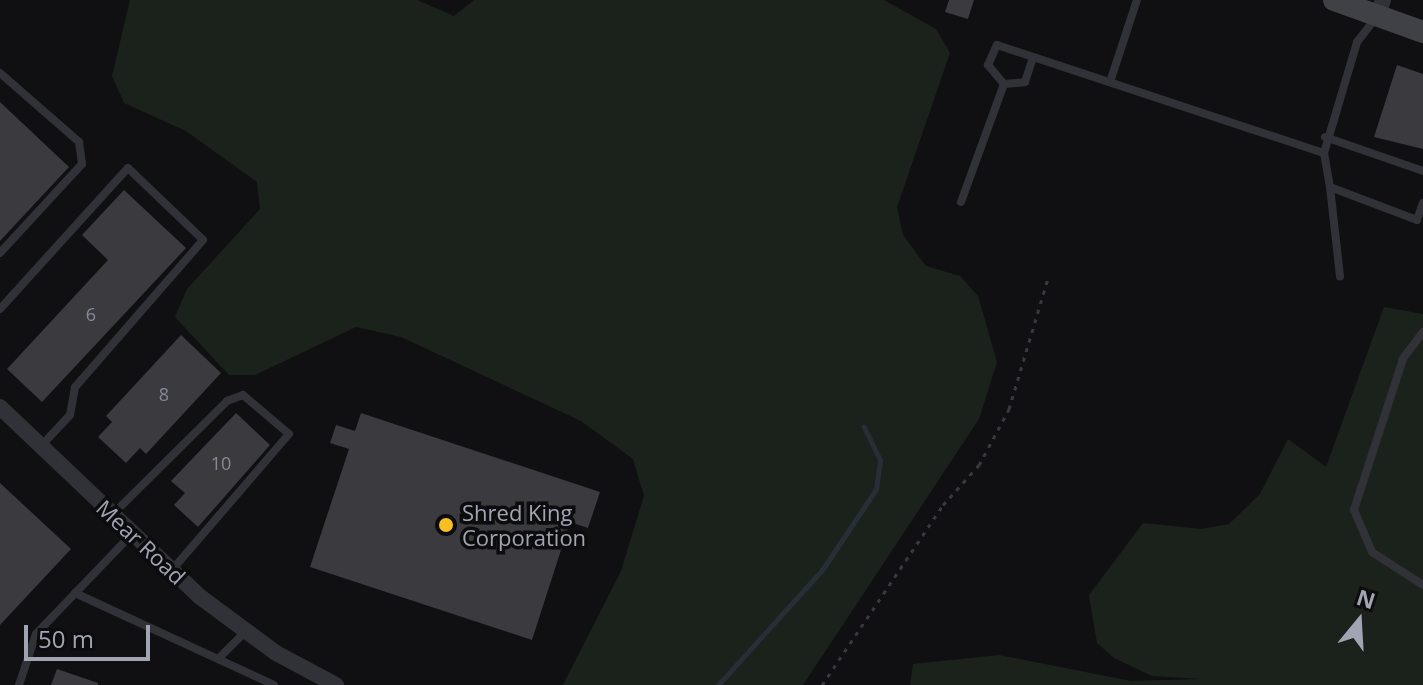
<!DOCTYPE html>
<style>
body{margin:0}
#map{position:relative;width:1423px;height:685px;overflow:hidden;background:#101012;font-family:"Open Sans",sans-serif}
div>[style]{position:absolute}
.green>*{inset:0;background:#1b221c}
.stream>*{height:5px;margin:-2.5px;padding:0 2.5px;transform-origin:2.5px;border-radius:2.5px;background:#272e36}
.building>*{inset:0;background:#3a3a3f}
.path>*{height:3px;margin-top:-1.5px;transform-origin:0;background:repeating-linear-gradient(90deg,#37393e 0 4px,transparent 0 10px)}
.lane>*{height:8px;margin:-4px;padding:0 4px;transform-origin:4px;border-radius:4px;background:#313237}
.street>*{height:16px;margin:-8px;padding:0 8px;transform-origin:8px;border-radius:8px;background:#313237}
.secondary>*{height:22px;margin:-11px;padding:0 11px;transform-origin:11px;border-radius:11px;background:#3f4147}
.dots>*{width:22px;height:22px;translate:-50% -50%;box-sizing:border-box;border:4px solid #0c0b0d;border-radius:50%}
span{translate:-50% -50%;white-space:nowrap;text-align:center;line-height:1.15;-webkit-text-stroke:7px #0c0b0d;paint-order:stroke}
.number-label{font-size:18px;color:#878a96}
.number-label span{-webkit-text-stroke-width:0}
.poi-label{font-size:22px;color:#a1a5b3}
.left{translate:0 -50%;text-align:left}
.street-label{font-size:22px;color:#a1a5b3}
.north{position:absolute;left:1319px;top:581px;width:80px;height:80px;-webkit-text-stroke:6px #0c0b0d;paint-order:stroke;rotate:18deg;font-size:22px;font-weight:700;line-height:32px;text-align:center;color:#a1a5b3}
.north::after{content:'';display:block;margin:auto;width:28px;height:36px;background:#a1a5b3;clip-path:polygon(50% 0,100% 100%,50% 72%,0 100%)}
.scale{position:absolute;left:24px;top:625px;width:126px;height:36px;box-sizing:border-box;border:4px solid #a1a5b3;border-top:0;padding-left:10px;font-size:24px;line-height:28px;white-space:nowrap;color:#a1a5b3;-webkit-text-stroke:6px #0c0b0d;paint-order:stroke}
</style>
<div id="map">
<div class="green">
<div style="clip-path:polygon(130px 0,417px 0,454px 16px,474px 0,884px 0,936px 29px,950px 53px,897px 207px,903px 235px,926px 266px,960px 276px,978px 296px,997px 362px,979px 419px,803px 685px,563px 685px,621px 571px,644px 496px,633px 459px,581px 421px,401px 337px,356px 327px,255px 375px,229px 375px,175px 317px,187px 289px,260px 209px,257px 182px,186px 131px,124px 103px,112px 76px)"></div>
<div style="clip-path:polygon(1384px 307px,1423px 314px,1423px 685px,910px 685px,913px 664px,999px 655px,1131px 681px,1202px 679px,1152px 676px,1114px 658px,1097px 643px,1089px 595px,1143px 523px,1201px 529px,1229px 524px,1260px 494px,1288px 439px,1326px 467px)"></div>
</div>
<div class="stream">
<div style="left:718px;top:685px;width:155px;rotate:-47.9deg"></div>
<div style="left:822px;top:570px;width:97px;rotate:-56.3deg"></div>
<div style="left:876px;top:489px;width:29px;rotate:-82deg"></div>
<div style="left:880px;top:460px;width:37px;rotate:-116deg"></div>
</div>
<div class="building">
<div style="clip-path:polygon(949px 0,974px 0,968px 19px,945px 12px)"></div>
<div style="clip-path:polygon(1397px 65px,1423px 74px,1423px 149px,1374px 137px)"></div>
<div style="clip-path:polygon(0 102px,69px 167px,0 241px)"></div>
<div style="clip-path:polygon(124px 190px,186px 248px,42px 402px,7px 369px,108px 260px,82px 235px)"></div>
<div style="clip-path:polygon(181px 335px,221px 373px,146px 454px,140px 448px,126px 463px,98px 437px,112px 422px,106px 416px)"></div>
<div style="clip-path:polygon(236px 413px,270px 445px,198px 527px,174px 505px,185px 493px,171px 481px)"></div>
<div style="clip-path:polygon(361px 413px,600px 492px,588px 528px,570px 522px,532px 640px,310px 567px,349px 449px,330px 443px,336px 425px,355px 431px)"></div>
<div style="clip-path:polygon(0 483px,71px 549px,0 625px)"></div>
<div style="clip-path:polygon(57px 669px,98px 683px,98px 685px,51px 685px)"></div>
</div>
<div class="path">
<div style="left:822px;top:685px;width:217px;rotate:-56.1deg"></div>
<div style="left:943px;top:505px;width:54px;rotate:-48deg"></div>
<div style="left:979px;top:465px;width:64px;rotate:-61.8deg"></div>
<div style="left:1009px;top:409px;width:140px;rotate:-73.4deg"></div>
</div>
<div class="lane">
<div style="left:0;top:73px;width:105px;rotate:41.1deg"></div>
<div style="left:79px;top:142px;width:22px;rotate:82deg"></div>
<div style="left:82px;top:164px;width:121px;rotate:132.7deg"></div>
<div style="left:1110px;top:82px;width:86px;rotate:-71.8deg"></div>
<div style="left:1004px;top:84px;width:21px;rotate:-5deg"></div>
<div style="left:1025px;top:82px;width:26px;rotate:-72deg"></div>
<div style="left:1325px;top:137px;width:104px;rotate:19.1deg"></div>
<div style="left:1324px;top:153px;width:35px;rotate:80deg"></div>
<div style="left:1330px;top:187px;width:93px;rotate:20.8deg"></div>
<div style="left:1417px;top:220px;width:18px;rotate:-71deg"></div>
<div style="left:1330px;top:187px;width:90px;rotate:83.6deg"></div>
<div style="left:961px;top:202px;width:126px;rotate:-70deg"></div>
<div style="left:1004px;top:84px;width:25px;rotate:-130deg"></div>
<div style="left:988px;top:65px;width:22px;rotate:-66deg"></div>
<div style="left:997px;top:45px;width:344px;rotate:18.3deg"></div>
<div style="left:1324px;top:153px;width:116px;rotate:-73.4deg"></div>
<div style="left:1357px;top:42px;width:33px;rotate:-52deg"></div>
<div style="left:0;top:309px;width:190px;rotate:-47.8deg"></div>
<div style="left:128px;top:168px;width:104px;rotate:43.8deg"></div>
<div style="left:203px;top:240px;width:195px;rotate:131deg"></div>
<div style="left:75px;top:387px;width:28px;rotate:100deg"></div>
<div style="left:70px;top:415px;width:42px;rotate:133.1deg"></div>
<div style="left:1423px;top:332px;width:34px;rotate:127deg"></div>
<div style="left:1403px;top:359px;width:159px;rotate:108deg"></div>
<div style="left:1354px;top:510px;width:46px;rotate:66.8deg"></div>
<div style="left:1372px;top:552px;width:61px;rotate:32.9deg"></div>
<div style="left:113px;top:514px;width:161px;rotate:-44.7deg"></div>
<div style="left:227px;top:401px;width:17px;rotate:-21deg"></div>
<div style="left:243px;top:395px;width:60px;rotate:40.3deg"></div>
<div style="left:289px;top:434px;width:181px;rotate:130.7deg"></div>
<div style="left:75px;top:593px;width:219px;rotate:24.8deg"></div>
<div style="left:218px;top:659px;width:38px;rotate:-45deg"></div>
<div style="left:19px;top:685px;width:54px;rotate:-71.6deg"></div>
<div style="left:36px;top:634px;width:139px;rotate:-46.2deg"></div>
</div>
<div class="street">
<div style="left:1377px;top:16px;width:17px;rotate:-69deg"></div>
<div style="left:0;top:407px;width:274px;rotate:43.5deg"></div>
<div style="left:199px;top:596px;width:96px;rotate:36.5deg"></div>
<div style="left:276px;top:653px;width:68px;rotate:28.1deg"></div>
</div>
<div class="secondary">
<div style="left:1334px;top:0;width:95px;rotate:19.8deg"></div>
</div>
<div class="dots">
<div style="left:446px;top:525px;background:#f8be22"></div>
</div>
<div class="number-label">
<span style="left:91px;top:314px">6</span>
<span style="left:164px;top:394px">8</span>
<span style="left:221px;top:463px">10</span>
</div>
<div class="poi-label">
<span class="left" style="left:462px;top:525px">Shred King<br>Corporation</span>
</div>
<div class="street-label">
<span style="left:141px;top:542px;rotate:43deg">Mear Road</span>
</div>
<div class="north">N</div>
<div class="scale">50 m</div>
</div>
